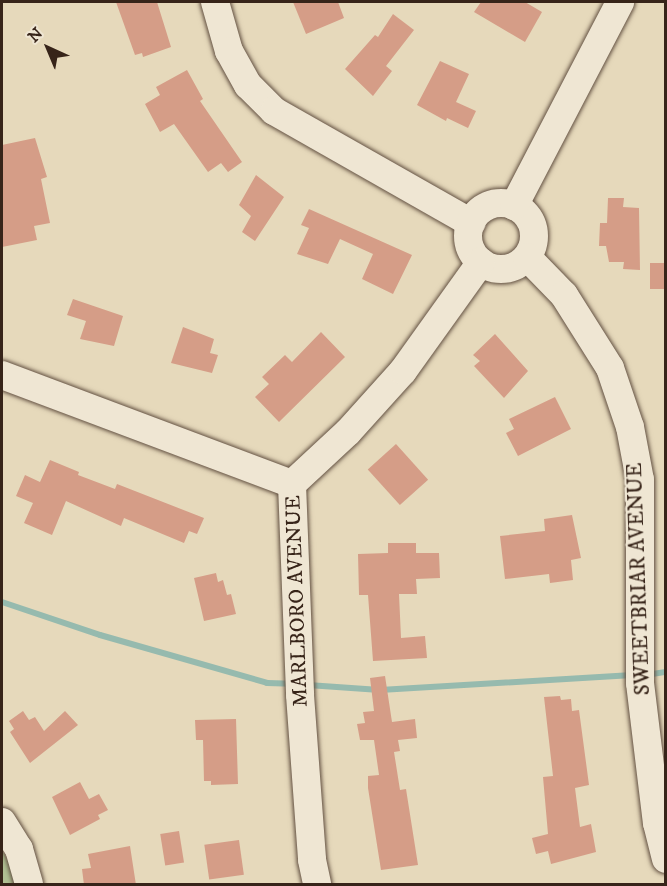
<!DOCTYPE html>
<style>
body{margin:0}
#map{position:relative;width:667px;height:886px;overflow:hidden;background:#e6d9bb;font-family:"IM FELL DW Pica",serif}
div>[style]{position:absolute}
.green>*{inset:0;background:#b1c093}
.stream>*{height:6px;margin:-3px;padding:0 3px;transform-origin:3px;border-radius:3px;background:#96baae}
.building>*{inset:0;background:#d59d87;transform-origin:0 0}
.roads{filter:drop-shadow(0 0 2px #635142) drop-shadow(0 0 2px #635142)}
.minor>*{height:28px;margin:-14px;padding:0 14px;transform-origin:14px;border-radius:14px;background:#efe6d3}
.minor>.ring{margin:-14px;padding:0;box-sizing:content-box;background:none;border:28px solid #efe6d3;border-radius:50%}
span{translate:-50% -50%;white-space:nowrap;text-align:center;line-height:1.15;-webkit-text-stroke:4.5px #efe6d3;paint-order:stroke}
.street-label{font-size:21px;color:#372419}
.frame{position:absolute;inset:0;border:3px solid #372419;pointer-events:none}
.north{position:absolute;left:18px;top:18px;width:60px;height:60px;-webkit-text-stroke:4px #efe6d3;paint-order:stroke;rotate:316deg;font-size:16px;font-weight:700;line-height:24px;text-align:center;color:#372419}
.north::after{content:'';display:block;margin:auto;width:21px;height:27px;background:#372419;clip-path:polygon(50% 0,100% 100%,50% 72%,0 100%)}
</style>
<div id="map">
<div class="green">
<div style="clip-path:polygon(2px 850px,8px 861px,15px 884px,2px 884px)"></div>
</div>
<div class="stream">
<div style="left:2px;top:602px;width:103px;rotate:18.6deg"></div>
<div style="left:100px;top:635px;width:174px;rotate:16deg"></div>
<div style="left:267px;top:683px;width:25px;rotate:2deg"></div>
<div style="left:646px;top:675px;width:20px;rotate:-9deg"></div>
<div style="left:308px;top:685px;width:72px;rotate:4deg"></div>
<div style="left:380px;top:690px;width:253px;rotate:-3.4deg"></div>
</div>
<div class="building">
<div style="clip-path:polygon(116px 2px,157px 2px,171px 47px,143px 57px,142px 53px,135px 55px)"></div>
<div style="clip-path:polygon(293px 2px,338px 2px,344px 18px,306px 34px)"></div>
<div style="clip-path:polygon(481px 2px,525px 2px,542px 12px,525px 42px,474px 12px)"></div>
<div style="clip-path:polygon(393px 14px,414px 30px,386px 66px,392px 71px,373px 96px,345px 69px,375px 35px,378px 37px)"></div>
<div style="clip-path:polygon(440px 61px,469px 74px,456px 102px,476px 111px,468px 128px,447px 118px,446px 121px,417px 105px)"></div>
<div style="clip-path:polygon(187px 70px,203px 99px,200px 101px,242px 162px,228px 172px,221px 163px,208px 172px,174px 124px,160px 132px,145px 104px,160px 95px,156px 87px)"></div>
<div style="clip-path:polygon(35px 138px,47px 177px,41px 179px,50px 223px,34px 226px,37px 240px,2px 247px,2px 145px)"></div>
<div style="clip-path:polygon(256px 175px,284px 197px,255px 241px,242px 232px,251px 216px,239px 205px)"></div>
<div style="clip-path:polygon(608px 198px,624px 198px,623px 207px,639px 208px,640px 270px,623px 269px,624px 262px,609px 262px,606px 246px,599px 246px,600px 223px,607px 223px)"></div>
<div style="clip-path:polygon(309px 209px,412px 255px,393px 294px,362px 279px,373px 254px,340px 239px,328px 264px,297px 254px,309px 228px,301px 225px)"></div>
<div style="left:650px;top:263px;width:16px;height:26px"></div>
<div style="clip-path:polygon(73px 299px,123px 316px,114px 346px,80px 339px,86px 321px,67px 315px)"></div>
<div style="clip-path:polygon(183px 327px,214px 339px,210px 353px,218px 355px,212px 373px,171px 363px)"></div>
<div style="clip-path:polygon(321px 332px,345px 357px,279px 422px,255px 397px,269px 384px,262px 377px,285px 355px,292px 362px)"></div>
<div style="clip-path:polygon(495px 334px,528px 371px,504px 398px,474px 366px,480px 361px,473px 355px)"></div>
<div style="clip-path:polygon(555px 397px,571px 429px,518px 456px,506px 433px,514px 429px,509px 419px)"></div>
<div style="left:396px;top:444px;width:48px;height:38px;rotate:48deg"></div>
<div style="clip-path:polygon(50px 460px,79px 472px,78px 475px,115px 489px,117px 484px,204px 518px,197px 534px,189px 531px,184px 543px,124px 518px,121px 526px,66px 501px,52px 535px,24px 523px,33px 503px,16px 496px,25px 475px,40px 482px)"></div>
<div style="clip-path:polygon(572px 515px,581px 558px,571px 560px,573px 580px,550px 583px,549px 574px,505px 579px,500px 536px,545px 531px,544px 519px)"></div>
<div style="clip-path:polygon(388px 543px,416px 543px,416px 553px,439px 553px,440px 578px,416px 579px,417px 594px,399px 594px,401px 638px,425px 636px,427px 658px,373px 661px,368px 595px,359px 595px,358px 554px,388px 553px)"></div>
<div style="clip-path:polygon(216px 573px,218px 582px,223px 580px,227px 595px,231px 594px,236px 614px,204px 621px,194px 578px)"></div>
<div style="clip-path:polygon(385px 676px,392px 722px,415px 719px,417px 738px,398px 740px,400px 751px,394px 752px,400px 790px,406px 789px,418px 865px,381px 870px,368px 788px,368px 776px,379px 775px,374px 740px,360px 740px,357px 724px,365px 723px,363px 712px,374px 711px,370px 678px)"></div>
<div style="clip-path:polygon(560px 696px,561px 700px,571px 699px,572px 711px,579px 710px,589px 785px,575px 788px,580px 827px,591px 824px,596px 852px,551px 864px,548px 851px,536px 854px,532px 838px,548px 834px,543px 777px,553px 776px,544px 697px)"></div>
<div style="clip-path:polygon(23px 711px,29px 720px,35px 717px,44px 731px,65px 711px,78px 725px,30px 763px,10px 732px,14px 729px,9px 721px)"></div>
<div style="clip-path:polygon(236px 719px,238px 784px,211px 785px,211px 781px,204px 781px,203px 740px,196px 740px,195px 720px)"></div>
<div style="clip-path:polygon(80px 782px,89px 799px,99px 794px,108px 810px,98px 815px,100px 819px,70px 835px,52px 797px)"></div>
<div style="left:179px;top:831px;width:32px;height:19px;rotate:81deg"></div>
<div style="left:239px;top:840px;width:35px;height:35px;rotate:82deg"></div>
<div style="clip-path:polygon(130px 846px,136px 885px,84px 885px,82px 869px,91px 868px,88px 854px)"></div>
</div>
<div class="roads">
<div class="minor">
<div style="left:215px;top:2px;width:51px;rotate:74.1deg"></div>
<div style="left:229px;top:51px;width:39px;rotate:61deg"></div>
<div style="left:248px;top:85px;width:37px;rotate:45deg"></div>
<div style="left:274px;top:111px;width:227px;rotate:29.6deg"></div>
<div class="ring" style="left:468px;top:203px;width:38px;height:38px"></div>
<div style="left:514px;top:206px;width:230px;rotate:-62.5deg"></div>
<div style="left:527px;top:257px;width:53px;rotate:45.8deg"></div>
<div style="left:564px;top:295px;width:86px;rotate:57.8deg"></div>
<div style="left:610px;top:368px;width:62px;rotate:71.3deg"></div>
<div style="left:630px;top:427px;width:54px;rotate:79.3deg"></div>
<div style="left:640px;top:480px;width:203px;rotate:90deg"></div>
<div style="left:640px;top:683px;width:141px;rotate:83.1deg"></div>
<div style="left:657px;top:823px;width:37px;rotate:76deg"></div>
<div style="left:2px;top:375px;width:310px;rotate:20.6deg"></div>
<div style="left:292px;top:484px;width:211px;rotate:87.8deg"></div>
<div style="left:300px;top:695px;width:165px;rotate:85.8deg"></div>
<div style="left:312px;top:860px;width:25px;rotate:78deg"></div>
<div style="left:292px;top:484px;width:76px;rotate:-42.9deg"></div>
<div style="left:348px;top:432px;width:82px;rotate:-48deg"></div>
<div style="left:403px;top:371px;width:134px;rotate:-54.4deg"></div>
<div style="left:2px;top:822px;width:32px;rotate:58deg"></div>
<div style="left:19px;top:849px;width:36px;rotate:74deg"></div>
</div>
</div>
<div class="street-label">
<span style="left:639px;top:579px;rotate:-92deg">SWEETBRIAR AVENUE</span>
<span style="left:297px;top:601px;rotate:-92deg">MARLBORO AVENUE</span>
</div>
<div class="frame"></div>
<div class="north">N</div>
</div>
